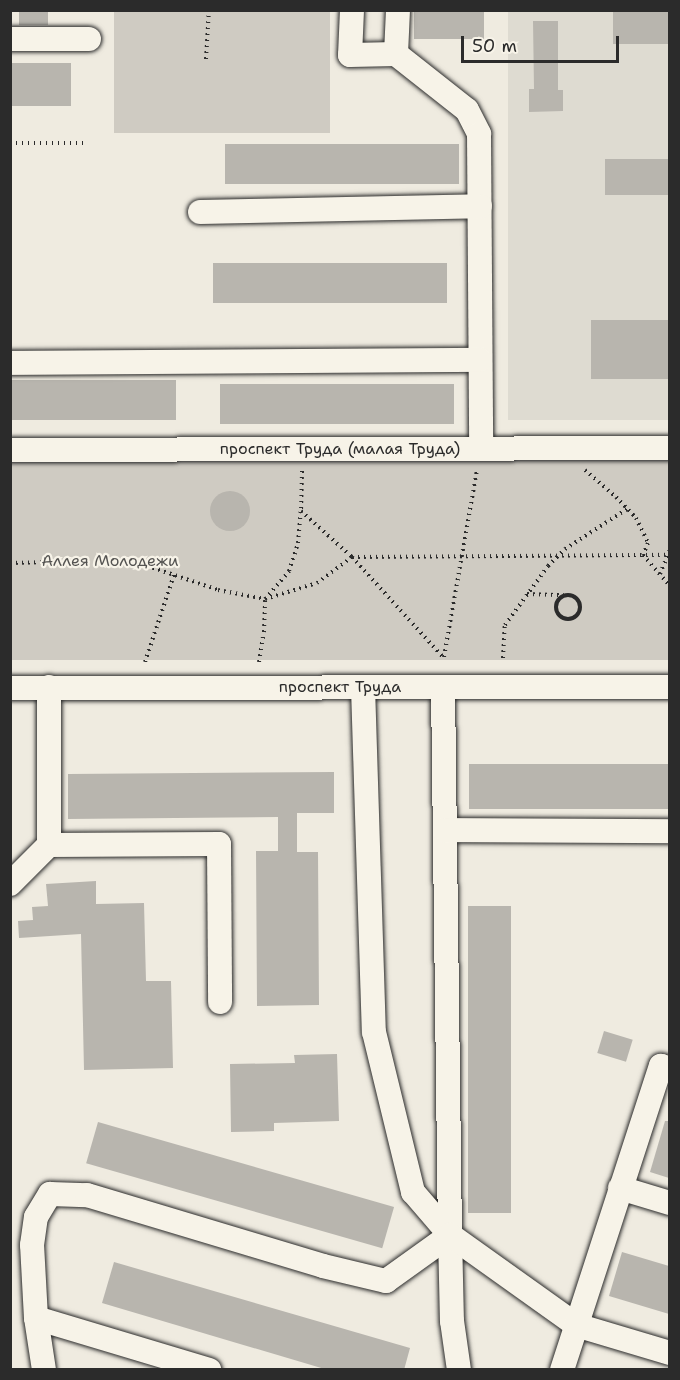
<!DOCTYPE html>
<meta charset="utf-8">
<style>
body{margin:0}
#map{position:relative;width:680px;height:1380px;overflow:hidden;background:#efebe0;font-family:"Shantell Sans",sans-serif}
div>[style]{position:absolute}
.built>*{inset:0;background:#dedbd1;transform-origin:0 0}
.green>*{inset:0;background:#cfcbc2;transform-origin:0 0}
.building>*{inset:0;background:#b8b5ae;transform-origin:0 0}
.round{border-radius:50%}
.path>*{height:4px;margin-top:-2px;transform-origin:0;background:repeating-linear-gradient(90deg,#2b2b2b 0 1.5px,transparent 0 6px)}
.path>.ring{margin:-2px;padding:0;box-sizing:content-box;background:none;border:4px solid #2b2b2b;border-radius:50%}
.roads{filter:drop-shadow(0 0 2px #2b2b2b) drop-shadow(0 0 2px #2b2b2b)}
.minor>*{height:24px;margin:-12px;padding:0 12px;transform-origin:12px;border-radius:12px;background:#f7f3e8}
span{translate:-50% -50%;white-space:nowrap;text-align:center;line-height:1.15;-webkit-text-stroke:4.5px #f7f3e8;paint-order:stroke}
.street-label{font-size:16px;color:#2b2b2b}
.park-label{font-size:16px;color:#545351}
.frame{position:absolute;inset:0;border:12px solid #2b2b2b;pointer-events:none}
.scale{position:absolute;left:461px;top:36px;width:158px;height:27px;box-sizing:border-box;border:3px solid #2b2b2b;border-top:0;padding-left:8px;font-size:18px;line-height:21px;white-space:nowrap;color:#2b2b2b;-webkit-text-stroke:4px #f7f3e8;paint-order:stroke}
</style>
<div id="map">
<div class="built">
<div style="left:508px;top:11px;width:161px;height:409px"></div>
</div>
<div class="green">
<div style="left:114px;top:11px;width:216px;height:122px"></div>
<div style="left:11px;top:460px;width:658px;height:200px"></div>
</div>
<div class="building">
<div style="left:414px;top:10px;width:70px;height:29px"></div>
<div style="left:613px;top:10px;width:56px;height:34px"></div>
<div style="left:48px;top:12px;width:13px;height:29px;rotate:90deg"></div>
<div style="clip-path:polygon(533px 21px,558px 21px,558px 90px,563px 90px,563px 111px,529px 112px,529px 89px,534px 89px)"></div>
<div style="left:10px;top:63px;width:61px;height:43px"></div>
<div style="left:459px;top:144px;width:40px;height:234px;rotate:90deg"></div>
<div style="left:605px;top:159px;width:64px;height:36px"></div>
<div style="left:447px;top:263px;width:40px;height:234px;rotate:90deg"></div>
<div style="left:591px;top:320px;width:78px;height:59px"></div>
<div style="left:176px;top:380px;width:40px;height:166px;rotate:90deg"></div>
<div style="left:454px;top:384px;width:40px;height:234px;rotate:90deg"></div>
<div class="round" style="left:210px;top:491px;width:40px;height:40px"></div>
<div style="left:669px;top:764px;width:45px;height:200px;rotate:90deg"></div>
<div style="clip-path:polygon(334px 772px,334px 813px,297px 813px,297px 852px,318px 852px,319px 1005px,257px 1006px,256px 851px,278px 851px,278px 817px,68px 819px,68px 774px)"></div>
<div style="clip-path:polygon(96px 881px,96px 904px,144px 903px,146px 981px,171px 981px,173px 1068px,84px 1070px,81px 934px,19px 938px,18px 921px,33px 920px,32px 907px,48px 906px,46px 884px)"></div>
<div style="left:468px;top:906px;width:43px;height:307px"></div>
<div style="left:604px;top:1031px;width:30px;height:23px;rotate:17deg"></div>
<div style="clip-path:polygon(337px 1054px,339px 1121px,274px 1123px,274px 1131px,231px 1132px,230px 1064px,295px 1063px,294px 1055px)"></div>
<div style="clip-path:polygon(665px 1121px,669px 1121px,669px 1178px,650px 1172px)"></div>
<div style="left:98px;top:1122px;width:308px;height:43px;rotate:16deg"></div>
<div style="clip-path:polygon(622px 1252px,669px 1266px,669px 1314px,609px 1296px)"></div>
<div style="clip-path:polygon(114px 1262px,410px 1348px,404px 1370px,328px 1370px,102px 1303px)"></div>
</div>
<div class="path">
<div style="left:206px;top:59px;width:49px;rotate:-86.5deg"></div>
<div style="left:10px;top:143px;width:77px"></div>
<div style="left:585px;top:470px;width:41px;rotate:41.1deg"></div>
<div style="left:616px;top:497px;width:29px;rotate:46deg"></div>
<div style="left:636px;top:518px;width:28px;rotate:64deg"></div>
<div style="left:648px;top:543px;width:13px;rotate:113deg"></div>
<div style="left:643px;top:555px;width:41px;rotate:48.9deg"></div>
<div style="left:302px;top:471px;width:40px;rotate:91.4deg"></div>
<div style="left:301px;top:511px;width:69px;rotate:42deg"></div>
<div style="left:352px;top:557px;width:137px;rotate:47.7deg"></div>
<div style="left:10px;top:563px;width:120px;rotate:-1.4deg"></div>
<div style="left:130px;top:560px;width:93px;rotate:18.8deg"></div>
<div style="left:218px;top:590px;width:48px;rotate:10.8deg"></div>
<div style="left:265px;top:599px;width:54px;rotate:-17.1deg"></div>
<div style="left:317px;top:583px;width:44px;rotate:-36.6deg"></div>
<div style="left:352px;top:557px;width:318px;rotate:-0.4deg"></div>
<div style="left:660px;top:574px;width:27px;rotate:-68deg"></div>
<div style="left:527px;top:594px;width:37px;rotate:2deg"></div>
<div class="ring" style="left:556px;top:595px;width:20px;height:20px"></div>
<div style="left:444px;top:657px;width:190px;rotate:-80deg"></div>
<div style="left:503px;top:658px;width:33px;rotate:-87deg"></div>
<div style="left:505px;top:625px;width:73px;rotate:-53.9deg"></div>
<div style="left:548px;top:566px;width:24px;rotate:-45deg"></div>
<div style="left:565px;top:549px;width:74px;rotate:-32.8deg"></div>
<div style="left:145px;top:662px;width:92px;rotate:-71.6deg"></div>
<div style="left:259px;top:662px;width:30px;rotate:-81deg"></div>
<div style="left:264px;top:632px;width:33px;rotate:-88deg"></div>
<div style="left:265px;top:599px;width:37px;rotate:-49deg"></div>
<div style="left:289px;top:571px;width:29px;rotate:-72deg"></div>
<div style="left:298px;top:543px;width:32px;rotate:-85deg"></div>
</div>
<div class="roads">
<div class="minor">
<div style="left:352px;top:10px;width:45px;rotate:92.5deg"></div>
<div style="left:350px;top:55px;width:46px;rotate:-1.2deg"></div>
<div style="left:396px;top:54px;width:90px;rotate:38.3deg"></div>
<div style="left:467px;top:110px;width:27px;rotate:63deg"></div>
<div style="left:479px;top:134px;width:314px;rotate:89.6deg"></div>
<div style="left:10px;top:39px;width:79px"></div>
<div style="left:396px;top:54px;width:44px;rotate:-87.4deg"></div>
<div style="left:200px;top:212px;width:280px;rotate:-1.2deg"></div>
<div style="left:10px;top:363px;width:470px;rotate:-0.4deg"></div>
<div style="left:10px;top:450px;width:660px;rotate:-0.17deg"></div>
<div style="left:363px;top:687px;width:345px;rotate:88.2deg"></div>
<div style="left:374px;top:1032px;width:165px;rotate:76.3deg"></div>
<div style="left:413px;top:1192px;width:57px;rotate:49.3deg"></div>
<div style="left:450px;top:1235px;width:86px;rotate:88.7deg"></div>
<div style="left:452px;top:1321px;width:49px;rotate:81.9deg"></div>
<div style="left:443px;top:687px;width:548px;rotate:89.27deg"></div>
<div style="left:10px;top:688px;width:660px;rotate:-0.09deg"></div>
<div style="left:445px;top:830px;width:225px;rotate:0.3deg"></div>
<div style="left:49px;top:845px;width:170px;rotate:-0.3deg"></div>
<div style="left:219px;top:844px;width:158px;rotate:89.6deg"></div>
<div style="left:10px;top:884px;width:55px;rotate:-45deg"></div>
<div style="left:49px;top:845px;width:158px;rotate:-90deg"></div>
<div style="left:620px;top:1188px;width:52px;rotate:16.7deg"></div>
<div style="left:450px;top:1235px;width:155px;rotate:35.5deg"></div>
<div style="left:576px;top:1325px;width:98px;rotate:16.6deg"></div>
<div style="left:36px;top:1318px;width:181px;rotate:16.7deg"></div>
<div style="left:44px;top:1370px;width:53px;rotate:-98.7deg"></div>
<div style="left:36px;top:1318px;width:73px;rotate:-93.1deg"></div>
<div style="left:32px;top:1245px;width:28px;rotate:-82deg"></div>
<div style="left:36px;top:1217px;width:27px;rotate:-59deg"></div>
<div style="left:50px;top:1194px;width:37px;rotate:2deg"></div>
<div style="left:87px;top:1195px;width:246px;rotate:16.7deg"></div>
<div style="left:323px;top:1266px;width:65px;rotate:13.4deg"></div>
<div style="left:386px;top:1281px;width:79px;rotate:-35.7deg"></div>
<div style="left:562px;top:1370px;width:320px;rotate:-72deg"></div>
<div style="left:661px;top:1066px;width:9px;rotate:18deg"></div>
</div>
</div>
<div class="street-label">
<span style="left:340px;top:449px">проспект Труда (малая Труда)</span>
<span style="left:340px;top:687px">проспект Труда</span>
</div>
<div class="park-label">
<span style="left:110px;top:561px">Аллея Молодежи</span>
</div>
<div class="frame"></div>
<div class="scale">50 m</div>
</div>
